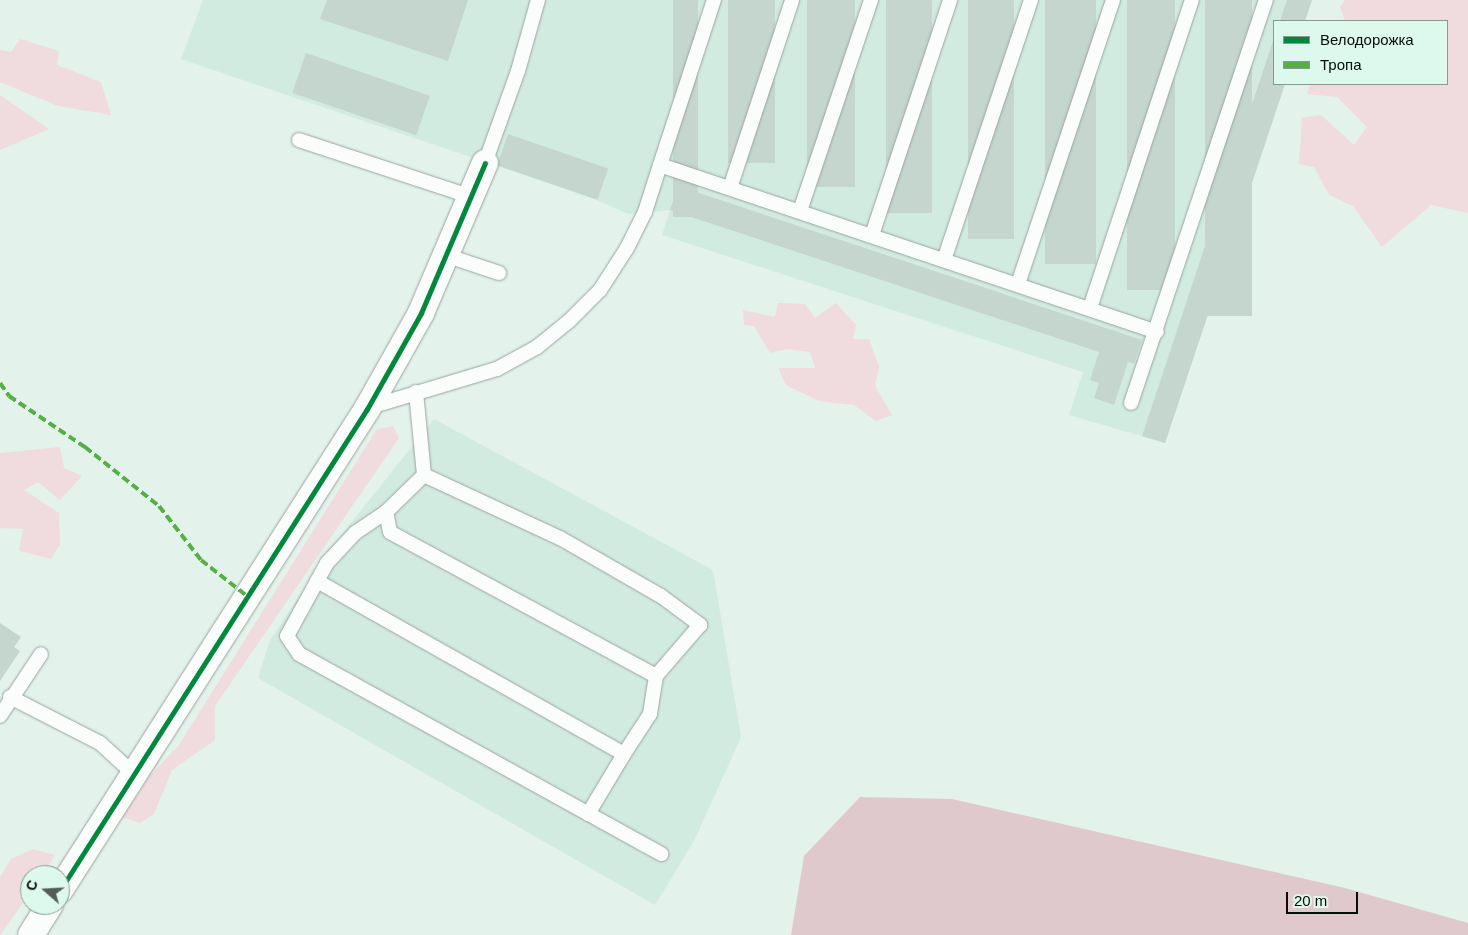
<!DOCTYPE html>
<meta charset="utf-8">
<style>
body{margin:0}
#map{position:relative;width:1468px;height:935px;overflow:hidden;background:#e3f2eb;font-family:Helvetica,sans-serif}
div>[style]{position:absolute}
.built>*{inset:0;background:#d2ebe1}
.green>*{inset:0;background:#f0dbde}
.forest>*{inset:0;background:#e0c9cc}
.building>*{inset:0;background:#c4d6ce;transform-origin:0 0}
.roads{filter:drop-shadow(0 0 1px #99a4a0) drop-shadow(0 0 1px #99a4a0)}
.lane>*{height:14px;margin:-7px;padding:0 7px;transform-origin:7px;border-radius:7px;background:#fbfdfc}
.street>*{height:26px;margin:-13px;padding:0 13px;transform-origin:13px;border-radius:13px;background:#fbfdfc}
.quiet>*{height:4px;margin-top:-2px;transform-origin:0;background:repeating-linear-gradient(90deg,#54b044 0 8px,transparent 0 12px)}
.cycleway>*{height:5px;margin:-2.5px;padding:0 2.5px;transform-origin:2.5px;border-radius:2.5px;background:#00873e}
span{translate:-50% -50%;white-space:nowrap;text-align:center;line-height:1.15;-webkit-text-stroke:5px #ddf8ec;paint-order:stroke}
.legend{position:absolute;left:1273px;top:20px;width:175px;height:65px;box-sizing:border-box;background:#ddf8ec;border:1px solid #879a92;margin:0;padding:6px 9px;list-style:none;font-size:15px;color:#050e0a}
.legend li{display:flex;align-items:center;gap:10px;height:25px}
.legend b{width:25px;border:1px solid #879a92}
.north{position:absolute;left:20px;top:865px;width:50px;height:50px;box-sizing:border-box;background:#ddf8ec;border:1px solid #879a92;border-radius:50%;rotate:289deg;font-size:14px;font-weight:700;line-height:20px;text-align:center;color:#050e0a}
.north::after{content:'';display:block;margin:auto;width:18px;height:22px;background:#535e59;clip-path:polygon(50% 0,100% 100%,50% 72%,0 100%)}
.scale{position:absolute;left:1286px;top:892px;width:72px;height:22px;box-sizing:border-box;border:2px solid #050e0a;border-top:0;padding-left:6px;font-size:15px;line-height:18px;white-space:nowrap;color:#050e0a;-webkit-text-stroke:4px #ddf8ec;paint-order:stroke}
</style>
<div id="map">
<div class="built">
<div style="clip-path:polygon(203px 0,1312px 0,1305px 21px,1274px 21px,1274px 84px,1285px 84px,1165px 443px,1069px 415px,1083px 372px,662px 235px,670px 210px,628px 214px,597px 200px,181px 59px)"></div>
<div style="clip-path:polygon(434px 419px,713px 570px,741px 737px,694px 841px,655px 905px,258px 678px,270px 640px,331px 548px)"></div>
</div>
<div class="green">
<div style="clip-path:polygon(1345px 0,1468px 0,1468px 213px,1431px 205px,1382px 247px,1353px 206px,1329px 195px,1314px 167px,1299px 164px,1302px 118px,1321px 115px,1354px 145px,1367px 127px,1337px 97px,1307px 94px,1310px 84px,1447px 84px,1447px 21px,1345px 21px,1340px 7px)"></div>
<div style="clip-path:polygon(20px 39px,59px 51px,57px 65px,101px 82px,111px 115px,58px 106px,0 82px,0 50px,11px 52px)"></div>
<div style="clip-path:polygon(0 95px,49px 129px,0 150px)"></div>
<div style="clip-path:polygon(778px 303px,805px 304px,815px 318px,836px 303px,856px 325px,853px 339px,869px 339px,879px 367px,875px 386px,892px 415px,876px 421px,854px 405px,819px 401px,786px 385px,778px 368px,815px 368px,810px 352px,787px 349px,770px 353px,754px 326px,744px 325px,743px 310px,775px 317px)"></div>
<div style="clip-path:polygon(393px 426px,399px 438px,215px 706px,215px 740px,172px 770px,154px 814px,140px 823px,122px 817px,150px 776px,179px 745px,377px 429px)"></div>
<div style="clip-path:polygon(60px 447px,64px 468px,82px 476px,60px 500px,38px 482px,24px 490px,59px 513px,60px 544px,51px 559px,19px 551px,23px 529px,0 528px,0 453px)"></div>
<div style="clip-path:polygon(33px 849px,55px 855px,42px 875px,30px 875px,30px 893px,0 935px,0 877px,11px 859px)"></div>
</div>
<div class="forest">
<div style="clip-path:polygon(860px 797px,952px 799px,1345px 888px,1468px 923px,1468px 935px,791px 935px,804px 856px)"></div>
</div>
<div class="building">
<div style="clip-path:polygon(327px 0,468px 0,448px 61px,320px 19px)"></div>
<div style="left:673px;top:0;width:25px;height:217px"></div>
<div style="left:728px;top:0;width:47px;height:163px"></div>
<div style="left:807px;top:0;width:48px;height:187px"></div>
<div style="left:886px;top:0;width:46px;height:213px"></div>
<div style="left:968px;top:0;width:46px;height:239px"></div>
<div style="left:1045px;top:0;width:51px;height:264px"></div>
<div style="left:1127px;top:0;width:48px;height:290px"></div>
<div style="left:1205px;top:0;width:47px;height:316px"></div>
<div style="clip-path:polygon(1287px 0,1312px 0,1305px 21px,1280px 21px)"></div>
<div style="clip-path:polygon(1274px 38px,1274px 84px,1285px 84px,1165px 443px,1142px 436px)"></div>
<div style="left:306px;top:53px;width:131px;height:42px;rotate:19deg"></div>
<div style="left:508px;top:134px;width:106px;height:33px;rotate:19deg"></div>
<div style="clip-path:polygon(678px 186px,1142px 340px,1134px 364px,1128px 362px,1114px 405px,1094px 398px,1099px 383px,1090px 380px,1099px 352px,670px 210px)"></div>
<div style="clip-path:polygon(0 623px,21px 637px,14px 647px,20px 651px,0 681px)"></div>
</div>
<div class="roads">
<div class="lane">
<div style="left:299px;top:140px;width:182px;rotate:18.2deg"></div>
<div style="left:485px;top:163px;width:98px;rotate:-70.3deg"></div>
<div style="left:518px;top:71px;width:74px;rotate:-74.3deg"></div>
<div style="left:660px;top:165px;width:174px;rotate:-71.9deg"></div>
<div style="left:730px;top:188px;width:198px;rotate:-71.7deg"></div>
<div style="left:800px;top:211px;width:223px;rotate:-71.4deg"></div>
<div style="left:872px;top:235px;width:248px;rotate:-71.6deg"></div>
<div style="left:448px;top:256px;width:54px;rotate:18.4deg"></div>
<div style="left:944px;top:260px;width:274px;rotate:-71.5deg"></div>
<div style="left:1018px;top:284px;width:299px;rotate:-71.5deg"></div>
<div style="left:1090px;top:308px;width:324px;rotate:-71.7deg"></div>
<div style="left:416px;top:392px;width:83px;rotate:84.5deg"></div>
<div style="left:424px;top:475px;width:150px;rotate:24.9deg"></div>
<div style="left:560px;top:538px;width:116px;rotate:29.9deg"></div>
<div style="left:661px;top:596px;width:49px;rotate:36.6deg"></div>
<div style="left:700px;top:625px;width:67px;rotate:130.8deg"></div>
<div style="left:656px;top:676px;width:302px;rotate:-151.6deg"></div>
<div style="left:390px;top:532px;width:20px;rotate:-101deg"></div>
<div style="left:386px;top:512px;width:37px;rotate:146deg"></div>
<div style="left:355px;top:533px;width:41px;rotate:133deg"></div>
<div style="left:327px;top:563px;width:83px;rotate:118.7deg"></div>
<div style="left:287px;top:636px;width:22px;rotate:56deg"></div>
<div style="left:299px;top:654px;width:414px;rotate:28.9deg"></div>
<div style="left:1131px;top:403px;width:425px;rotate:-71.5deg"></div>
<div style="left:370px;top:407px;width:133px;rotate:-16.7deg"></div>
<div style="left:497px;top:369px;width:46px;rotate:-28.8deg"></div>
<div style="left:537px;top:347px;width:41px;rotate:-39.1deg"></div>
<div style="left:569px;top:321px;width:44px;rotate:-45deg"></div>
<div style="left:600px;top:290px;width:50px;rotate:-57.3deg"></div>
<div style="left:627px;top:248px;width:40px;rotate:-63.4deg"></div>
<div style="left:645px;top:212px;width:49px;rotate:-72.3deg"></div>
<div style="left:660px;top:165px;width:524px;rotate:18.57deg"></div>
<div style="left:386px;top:512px;width:53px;rotate:-44.2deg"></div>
<div style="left:317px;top:581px;width:352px;rotate:29.4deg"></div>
<div style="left:624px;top:754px;width:48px;rotate:-57deg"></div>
<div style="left:650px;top:714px;width:38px;rotate:-81deg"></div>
<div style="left:10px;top:697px;width:101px;rotate:27.1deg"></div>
<div style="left:100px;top:743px;width:46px;rotate:42.4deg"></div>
<div style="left:0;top:716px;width:74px;rotate:-56.5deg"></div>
<div style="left:588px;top:814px;width:70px;rotate:-59deg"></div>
</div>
<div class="street">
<div style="left:60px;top:890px;width:571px;rotate:-57.45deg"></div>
<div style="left:367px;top:409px;width:110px;rotate:-60.6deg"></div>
<div style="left:421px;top:313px;width:163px;rotate:-66.9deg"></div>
<div style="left:31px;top:935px;width:36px;rotate:-58deg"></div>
</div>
</div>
<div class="quiet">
<div style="left:0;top:383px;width:16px;rotate:55deg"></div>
<div style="left:9px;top:396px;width:92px;rotate:33.9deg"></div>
<div style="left:85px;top:447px;width:95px;rotate:38.6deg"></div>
<div style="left:159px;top:506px;width:68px;rotate:52.1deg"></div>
<div style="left:201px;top:560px;width:58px;rotate:38deg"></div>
</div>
<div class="cycleway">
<div style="left:60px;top:890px;width:571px;rotate:-57.45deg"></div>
<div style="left:367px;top:409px;width:110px;rotate:-60.6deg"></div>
<div style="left:421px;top:313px;width:163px;rotate:-66.9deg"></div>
</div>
<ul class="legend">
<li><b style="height:6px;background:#00873e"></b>Велодорожка</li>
<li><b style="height:6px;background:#54b044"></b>Тропа</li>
</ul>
<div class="north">С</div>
<div class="scale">20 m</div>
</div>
